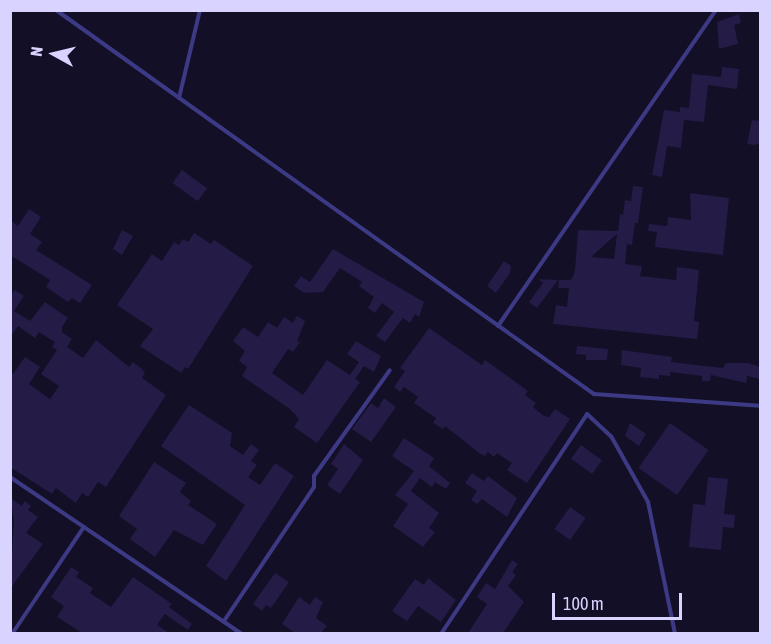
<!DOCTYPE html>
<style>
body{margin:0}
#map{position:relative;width:771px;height:644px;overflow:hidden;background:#130f26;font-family:"Asap Condensed",sans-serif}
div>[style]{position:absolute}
.building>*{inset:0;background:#241b47;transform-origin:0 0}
.lane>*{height:4px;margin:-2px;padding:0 2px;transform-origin:2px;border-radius:2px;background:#3d3a85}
span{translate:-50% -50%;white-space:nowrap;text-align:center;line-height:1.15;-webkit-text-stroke:5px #130f26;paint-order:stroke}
.frame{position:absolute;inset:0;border:12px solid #d9d4ff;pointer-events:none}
.north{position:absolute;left:24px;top:24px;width:60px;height:60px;-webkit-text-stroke:4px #130f26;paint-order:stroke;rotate:278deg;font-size:16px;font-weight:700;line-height:24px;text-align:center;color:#d9d4ff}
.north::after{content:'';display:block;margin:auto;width:21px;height:27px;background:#d9d4ff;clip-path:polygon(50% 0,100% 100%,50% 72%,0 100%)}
.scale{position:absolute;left:552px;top:593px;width:130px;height:27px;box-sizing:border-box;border:3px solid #d9d4ff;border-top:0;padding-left:8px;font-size:18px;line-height:21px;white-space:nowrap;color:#d9d4ff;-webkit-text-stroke:4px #130f26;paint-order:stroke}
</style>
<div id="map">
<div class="building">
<div style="clip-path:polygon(739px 14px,741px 23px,734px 25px,738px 44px,719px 49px,717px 22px)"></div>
<div style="clip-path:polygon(722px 67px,739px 69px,737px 89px,708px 85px,704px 122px,684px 120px,681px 148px,667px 146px,662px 177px,652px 175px,664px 110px,680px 112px,680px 107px,689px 108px,692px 74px,721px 77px)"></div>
<div style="clip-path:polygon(752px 120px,760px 121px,760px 143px,755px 145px,747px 144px)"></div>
<div style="left:182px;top:170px;width:31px;height:16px;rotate:36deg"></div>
<div style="clip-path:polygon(evenodd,633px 186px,643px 187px,638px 223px,635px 223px,632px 245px,627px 244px,625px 264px,642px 266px,640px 276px,676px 280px,677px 267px,699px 270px,694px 321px,699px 322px,697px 339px,553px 324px,556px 305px,567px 307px,569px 288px,558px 288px,559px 280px,571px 280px,575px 271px,578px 230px,618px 231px,620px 214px,623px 215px,625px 200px,631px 201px,633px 186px,617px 234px,614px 259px,591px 257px,612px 238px,617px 234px)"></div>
<div style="clip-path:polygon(690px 193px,729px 198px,723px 255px,655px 247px,657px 232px,648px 231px,649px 224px,667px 226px,668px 217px,691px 220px)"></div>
<div style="clip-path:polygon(29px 209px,41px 217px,30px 234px,42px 242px,36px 250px,92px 285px,80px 303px,72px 298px,68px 302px,46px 287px,50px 280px,10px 255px,10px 220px,18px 226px)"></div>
<div style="clip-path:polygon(122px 230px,133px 236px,122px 255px,113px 249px)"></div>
<div style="clip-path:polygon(194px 233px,211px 244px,214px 240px,253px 266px,188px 369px,185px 367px,181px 373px,140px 346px,153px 329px,117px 305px,152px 254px,162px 261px,174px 242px,179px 245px,183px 239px,188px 242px)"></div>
<div style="clip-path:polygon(333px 249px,424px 302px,419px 317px,415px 314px,410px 323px,403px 318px,385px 342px,376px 336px,394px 312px,382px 303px,375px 313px,368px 308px,374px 297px,359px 286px,362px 282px,340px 268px,323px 292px,304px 293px,294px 286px,301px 276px,310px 282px)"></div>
<div style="clip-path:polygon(504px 261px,511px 266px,510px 273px,496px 293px,487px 286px)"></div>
<div style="clip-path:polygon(538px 279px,558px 280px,537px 308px,529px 302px,543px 283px)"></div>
<div style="clip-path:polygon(15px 290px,24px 296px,14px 311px,30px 321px,45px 302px,68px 318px,62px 327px,62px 332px,72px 339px,67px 347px,83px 358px,96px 340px,129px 367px,133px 362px,141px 368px,145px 373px,142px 378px,166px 395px,106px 487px,98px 482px,88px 497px,82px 493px,76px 503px,56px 488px,52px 494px,10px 467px,10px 372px,13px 374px,25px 357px,40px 367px,29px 384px,50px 399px,59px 386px,41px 374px,57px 350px,52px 347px,55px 342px,39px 332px,35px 338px,18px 326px,10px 337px,10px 296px)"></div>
<div style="clip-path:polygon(297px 316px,305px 321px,297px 341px,300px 342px,293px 352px,288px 349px,272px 373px,303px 395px,327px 360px,350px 375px,359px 362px,347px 354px,356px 341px,381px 356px,374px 372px,364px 366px,355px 379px,360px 382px,317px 443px,294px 427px,299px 419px,290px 409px,242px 376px,247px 367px,239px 361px,245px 351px,233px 341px,243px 327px,258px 337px,268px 322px,277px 328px,284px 317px,293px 323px)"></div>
<div style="clip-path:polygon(429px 328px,482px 365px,485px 360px,528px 391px,525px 395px,536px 403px,533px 407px,544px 416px,549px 417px,555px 409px,570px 419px,527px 483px,507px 470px,512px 463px,497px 453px,494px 457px,488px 452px,485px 456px,479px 453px,445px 426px,443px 429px,433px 423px,436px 418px,414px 403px,418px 397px,404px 387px,400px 392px,394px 387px,405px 371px,400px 368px)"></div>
<div style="clip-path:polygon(577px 346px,608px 349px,607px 360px,586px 360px,586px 355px,576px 354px)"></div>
<div style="clip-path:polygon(622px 350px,672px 357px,671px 362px,696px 365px,723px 368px,726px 363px,748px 363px,760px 367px,760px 379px,747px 376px,746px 383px,711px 375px,710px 381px,702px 381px,702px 376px,670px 372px,670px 376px,659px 375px,659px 379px,640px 377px,641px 368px,621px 365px)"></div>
<div style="clip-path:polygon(384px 398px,396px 407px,371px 442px,352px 429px,371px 403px,378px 408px)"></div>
<div style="clip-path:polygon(189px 405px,232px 433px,230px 446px,243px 455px,251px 444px,259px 450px,251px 461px,257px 465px,248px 477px,260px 485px,275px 463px,294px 476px,226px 581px,206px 566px,245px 505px,161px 446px)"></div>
<div style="clip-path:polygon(630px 423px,646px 434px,639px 446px,625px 436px)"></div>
<div style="left:670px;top:423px;width:47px;height:55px;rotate:35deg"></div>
<div style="clip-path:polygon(404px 438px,434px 458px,429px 466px,450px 483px,446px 489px,435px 482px,432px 487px,420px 478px,411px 491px,439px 513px,429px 528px,435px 532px,423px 547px,393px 526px,408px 504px,395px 495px,414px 471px,392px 456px)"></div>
<div style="clip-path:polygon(344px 444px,363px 460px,340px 494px,327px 485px,338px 469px,331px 464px)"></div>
<div style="left:581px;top:445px;width:26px;height:17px;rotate:36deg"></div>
<div style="clip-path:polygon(154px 462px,186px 483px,180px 492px,191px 501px,188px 505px,217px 524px,203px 545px,174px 530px,155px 557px,130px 539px,137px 529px,119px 516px)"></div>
<div style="clip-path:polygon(472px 473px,484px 481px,488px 476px,517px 498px,507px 517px,482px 499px,477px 504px,471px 500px,477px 491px,465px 483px)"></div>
<div style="clip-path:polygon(708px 477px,728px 479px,724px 514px,735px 515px,734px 528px,723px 527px,721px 550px,689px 547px,693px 504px,705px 505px)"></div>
<div style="clip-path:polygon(10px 498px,22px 506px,25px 501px,31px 506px,28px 510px,38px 517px,26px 533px,43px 544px,10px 589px,14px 519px)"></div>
<div style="left:570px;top:507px;width:19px;height:27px;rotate:35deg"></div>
<div style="clip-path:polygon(512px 560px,518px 564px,512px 572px,516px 575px,508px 586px,524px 602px,503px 633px,468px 633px,487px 604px,477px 597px,486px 583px,495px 589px)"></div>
<div style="clip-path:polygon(71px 567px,79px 572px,76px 577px,93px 588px,90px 593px,111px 607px,133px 577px,172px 604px,169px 607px,192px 624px,188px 630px,165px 614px,157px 625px,169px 633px,82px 633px,57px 617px,64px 606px,51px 597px)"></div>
<div style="clip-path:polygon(275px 573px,289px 582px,271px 608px,266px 605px,262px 611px,253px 604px)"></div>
<div style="clip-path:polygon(428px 578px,456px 600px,441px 622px,418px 606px,407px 621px,392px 611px,415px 579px,424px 585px)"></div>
<div style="clip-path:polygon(299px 597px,310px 605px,315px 597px,323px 602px,316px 618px,327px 626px,321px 633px,295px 633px,282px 624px)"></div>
</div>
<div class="lane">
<div style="left:56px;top:10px;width:661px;rotate:35.52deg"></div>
<div style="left:594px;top:394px;width:166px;rotate:4.1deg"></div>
<div style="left:179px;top:98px;width:90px;rotate:-76.6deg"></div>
<div style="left:498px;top:326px;width:384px;rotate:-55.4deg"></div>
<div style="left:10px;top:477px;width:280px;rotate:34.1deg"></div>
<div style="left:224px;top:621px;width:161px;rotate:-56.1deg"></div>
<div style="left:314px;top:487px;width:11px;rotate:-90deg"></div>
<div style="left:314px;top:476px;width:130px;rotate:-54.4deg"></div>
<div style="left:12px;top:634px;width:129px;rotate:-56.1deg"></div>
<div style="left:441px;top:634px;width:264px;rotate:-56.4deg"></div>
<div style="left:587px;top:414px;width:33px;rotate:43deg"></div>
<div style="left:611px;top:436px;width:76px;rotate:60.7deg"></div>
<div style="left:648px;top:502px;width:135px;rotate:78.4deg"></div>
</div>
<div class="frame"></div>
<div class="north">N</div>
<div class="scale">100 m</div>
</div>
